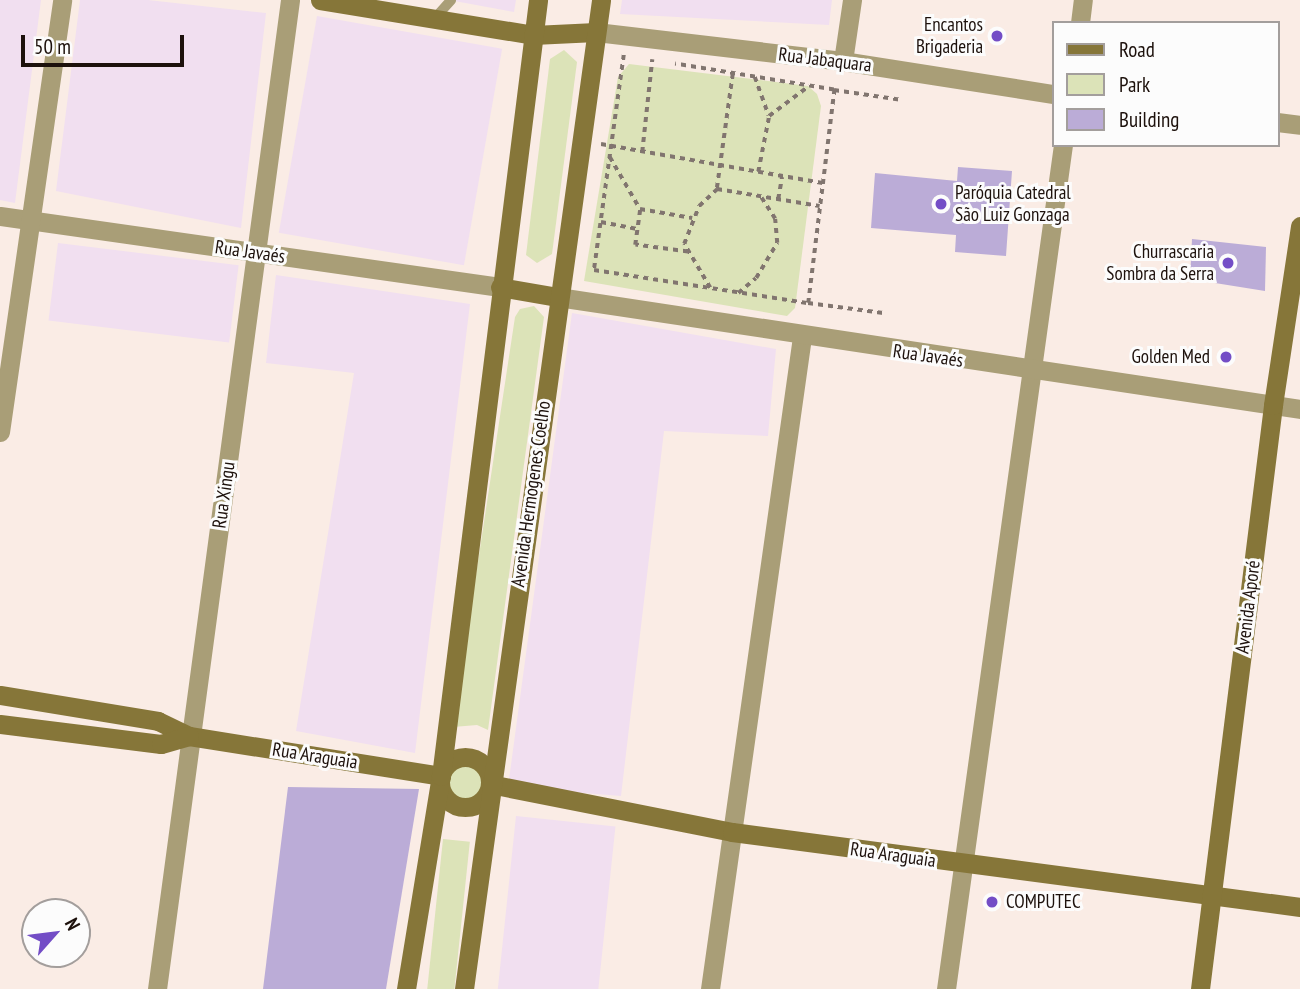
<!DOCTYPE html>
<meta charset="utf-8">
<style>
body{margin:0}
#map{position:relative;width:1300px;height:989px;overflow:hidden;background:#faece5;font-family:"PT Sans Narrow",sans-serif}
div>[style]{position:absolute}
.commercial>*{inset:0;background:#f1dff0;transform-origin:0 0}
.green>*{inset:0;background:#dce3b8;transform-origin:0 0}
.round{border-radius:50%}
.building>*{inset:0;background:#bbacd7}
.path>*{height:3.5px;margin-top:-1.75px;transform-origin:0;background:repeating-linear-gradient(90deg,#81756f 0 5px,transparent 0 10px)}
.service>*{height:10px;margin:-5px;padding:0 5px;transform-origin:5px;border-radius:5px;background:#a99e77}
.minor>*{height:19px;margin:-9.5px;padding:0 9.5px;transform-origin:9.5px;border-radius:9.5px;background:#a99e77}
.tertiary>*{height:19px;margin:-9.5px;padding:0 9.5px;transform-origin:9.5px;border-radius:9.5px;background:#a99e77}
.secondary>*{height:19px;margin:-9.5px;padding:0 9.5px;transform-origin:9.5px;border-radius:9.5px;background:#867639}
.secondary>.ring{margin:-9.5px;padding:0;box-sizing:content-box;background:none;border:19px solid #867639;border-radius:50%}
.dots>*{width:19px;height:19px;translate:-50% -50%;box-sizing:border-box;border:4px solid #fcfcfc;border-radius:50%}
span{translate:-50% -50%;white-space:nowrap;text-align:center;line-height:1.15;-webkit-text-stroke:6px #fcfcfc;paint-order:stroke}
.poi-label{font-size:19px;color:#1d110c}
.right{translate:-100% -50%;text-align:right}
.left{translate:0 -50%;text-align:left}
.street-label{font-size:19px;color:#1d110c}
.legend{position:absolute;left:1052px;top:21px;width:228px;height:126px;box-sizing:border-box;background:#fcfcfc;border:2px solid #a39e9c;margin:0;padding:9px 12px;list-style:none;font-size:21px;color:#1d110c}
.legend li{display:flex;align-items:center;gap:14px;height:35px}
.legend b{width:35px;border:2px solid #a39e9c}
.north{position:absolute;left:21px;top:898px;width:70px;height:70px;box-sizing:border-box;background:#fcfcfc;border:2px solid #a39e9c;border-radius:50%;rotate:62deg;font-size:19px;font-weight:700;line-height:28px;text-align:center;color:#1d110c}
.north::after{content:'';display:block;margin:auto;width:24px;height:32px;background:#734dc6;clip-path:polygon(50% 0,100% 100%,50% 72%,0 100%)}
.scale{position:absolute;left:21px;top:35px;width:163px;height:32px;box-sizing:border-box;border:4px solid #1d110c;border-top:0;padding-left:9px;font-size:21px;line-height:24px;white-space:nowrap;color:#1d110c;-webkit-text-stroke:5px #fcfcfc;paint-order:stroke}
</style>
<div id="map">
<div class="commercial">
<div style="clip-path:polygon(0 0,41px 0,15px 203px,0 200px)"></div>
<div style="clip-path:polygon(80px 0,148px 0,266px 13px,241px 228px,56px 191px)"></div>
<div style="clip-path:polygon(449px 0,516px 0,514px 12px)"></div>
<div style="clip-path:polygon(622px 0,832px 0,829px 25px,620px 14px)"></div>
<div style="left:317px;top:16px;width:188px;height:220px;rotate:10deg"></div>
<div style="left:58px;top:243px;width:182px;height:78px;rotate:7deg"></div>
<div style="clip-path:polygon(276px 275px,470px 304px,415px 753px,296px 731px,354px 373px,266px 363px)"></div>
<div style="clip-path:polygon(572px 313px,776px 349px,768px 436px,664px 431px,621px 796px,508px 787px)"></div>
<div style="left:516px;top:816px;width:100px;height:175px;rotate:6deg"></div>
</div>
<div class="green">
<div style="clip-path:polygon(564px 50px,577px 62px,552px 254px,537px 263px,526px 255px,550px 59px)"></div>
<div style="clip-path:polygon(629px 64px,808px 86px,817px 94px,821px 106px,795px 308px,787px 316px,584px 281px,618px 77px)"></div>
<div style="clip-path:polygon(534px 306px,544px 317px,488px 730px,477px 725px,453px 727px,515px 317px,520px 309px)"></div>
<div class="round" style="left:443px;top:760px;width:46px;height:46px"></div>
<div style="left:443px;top:839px;width:27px;height:152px;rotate:6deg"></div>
</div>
<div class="building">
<div style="clip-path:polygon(958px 167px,1012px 171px,1006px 256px,955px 252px,956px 235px,871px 228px,875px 173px,957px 181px)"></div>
<div style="clip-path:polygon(1192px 239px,1266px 247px,1265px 291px,1190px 279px)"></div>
<div style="clip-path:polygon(288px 787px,419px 789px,386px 989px,263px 989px)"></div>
</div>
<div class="path">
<div style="left:624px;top:55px;width:217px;rotate:97.9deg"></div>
<div style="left:594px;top:270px;width:217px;rotate:8.8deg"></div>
<div style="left:808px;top:303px;width:215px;rotate:-83deg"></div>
<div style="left:834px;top:90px;width:161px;rotate:-170.7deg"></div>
<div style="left:733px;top:74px;width:116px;rotate:97.9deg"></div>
<div style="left:717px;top:189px;width:104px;rotate:9.4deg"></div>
<div style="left:755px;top:77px;width:41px;rotate:70.3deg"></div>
<div style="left:834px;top:90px;width:69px;rotate:8.4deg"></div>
<div style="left:601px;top:144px;width:225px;rotate:10deg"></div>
<div style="left:642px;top:152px;width:93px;rotate:-83.8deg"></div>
<div style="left:610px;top:157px;width:60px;rotate:60deg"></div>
<div style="left:758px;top:172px;width:57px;rotate:-78.9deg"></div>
<div style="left:769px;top:116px;width:50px;rotate:-36.9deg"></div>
<div style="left:778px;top:199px;width:22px;rotate:-80deg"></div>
<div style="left:601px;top:222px;width:37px;rotate:11deg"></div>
<div style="left:688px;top:252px;width:53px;rotate:-172.5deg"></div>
<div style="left:635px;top:245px;width:36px;rotate:-82deg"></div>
<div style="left:640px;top:209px;width:53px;rotate:9.8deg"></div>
<div style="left:710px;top:288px;width:51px;rotate:-120.6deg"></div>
<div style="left:684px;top:244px;width:41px;rotate:-68.5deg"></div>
<div style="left:699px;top:206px;width:25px;rotate:-43deg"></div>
<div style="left:738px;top:293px;width:23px;rotate:-40deg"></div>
<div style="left:756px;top:278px;width:41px;rotate:-59deg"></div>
<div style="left:777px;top:243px;width:24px;rotate:-95deg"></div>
<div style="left:775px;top:219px;width:27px;rotate:-123deg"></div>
<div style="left:808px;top:303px;width:76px;rotate:7.6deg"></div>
</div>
<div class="service">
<div style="left:435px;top:18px;width:24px;rotate:-48deg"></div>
</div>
<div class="minor">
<div style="left:1080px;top:23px;width:23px;rotate:-83deg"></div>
<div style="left:843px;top:61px;width:62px;rotate:-81.6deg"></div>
<div style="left:0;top:216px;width:505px;rotate:8.08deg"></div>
<div style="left:0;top:432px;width:436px;rotate:-81.8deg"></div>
<div style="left:157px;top:989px;width:998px;rotate:-82.34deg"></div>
<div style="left:710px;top:989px;width:658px;rotate:-81.97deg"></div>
<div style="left:946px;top:989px;width:852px;rotate:-82.11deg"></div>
</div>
<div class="tertiary">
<div style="left:596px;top:32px;width:242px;rotate:6.7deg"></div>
<div style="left:836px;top:60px;width:220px;rotate:8.9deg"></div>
<div style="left:1277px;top:122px;width:23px;rotate:7deg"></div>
<div style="left:558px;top:297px;width:750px;rotate:8.58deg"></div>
</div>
<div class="secondary">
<div style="left:320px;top:0;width:216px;rotate:9.3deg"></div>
<div style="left:533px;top:35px;width:63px;rotate:-2.7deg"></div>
<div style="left:500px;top:287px;width:59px;rotate:9.8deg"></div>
<div style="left:0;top:695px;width:160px;rotate:9.3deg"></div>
<div style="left:158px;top:721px;width:34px;rotate:26deg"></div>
<div style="left:189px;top:736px;width:255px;rotate:9deg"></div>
<div style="left:0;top:724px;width:162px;rotate:7.1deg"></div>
<div style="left:161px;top:744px;width:29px;rotate:-16deg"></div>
<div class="ring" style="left:440px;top:757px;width:31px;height:31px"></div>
<div style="left:490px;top:784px;width:247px;rotate:11.2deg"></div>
<div style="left:732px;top:832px;width:573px;rotate:7.52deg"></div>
<div style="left:406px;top:989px;width:216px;rotate:-80.7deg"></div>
<div style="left:441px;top:776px;width:782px;rotate:-82.87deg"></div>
<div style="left:464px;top:989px;width:998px;rotate:-82.11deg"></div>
<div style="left:1200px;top:989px;width:589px;rotate:-82.87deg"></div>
<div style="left:1273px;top:405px;width:181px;rotate:-81.4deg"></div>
</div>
<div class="dots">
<div style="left:997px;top:36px;background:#734dc6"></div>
<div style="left:941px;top:204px;background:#734dc6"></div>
<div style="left:1228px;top:263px;background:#734dc6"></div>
<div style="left:1226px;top:357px;background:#734dc6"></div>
<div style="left:992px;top:902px;background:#734dc6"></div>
</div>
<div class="poi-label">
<span class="right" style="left:983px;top:36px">Encantos<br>Brigaderia</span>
<span class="left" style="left:955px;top:204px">Paróquia Catedral<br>São Luiz Gonzaga</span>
<span class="right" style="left:1214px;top:263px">Churrascaria<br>Sombra da Serra</span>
<span class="right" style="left:1210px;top:357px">Golden Med</span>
<span class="left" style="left:1006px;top:902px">COMPUTEC</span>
</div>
<div class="street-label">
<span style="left:825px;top:60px;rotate:7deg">Rua Jabaquara</span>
<span style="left:250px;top:252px;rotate:8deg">Rua Javaés</span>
<span style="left:928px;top:356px;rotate:8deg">Rua Javaés</span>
<span style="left:531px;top:494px;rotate:-82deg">Avenida Hermogenes Coelho</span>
<span style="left:224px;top:495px;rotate:-82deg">Rua Xingu</span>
<span style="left:1248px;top:607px;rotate:-83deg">Avenida Aporé</span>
<span style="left:315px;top:756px;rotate:9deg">Rua Araguaia</span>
<span style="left:893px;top:855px;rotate:8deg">Rua Araguaia</span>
</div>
<ul class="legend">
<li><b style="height:9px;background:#867639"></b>Road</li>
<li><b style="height:19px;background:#dce3b8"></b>Park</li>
<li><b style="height:19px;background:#bbacd7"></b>Building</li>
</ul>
<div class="north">N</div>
<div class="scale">50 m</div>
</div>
